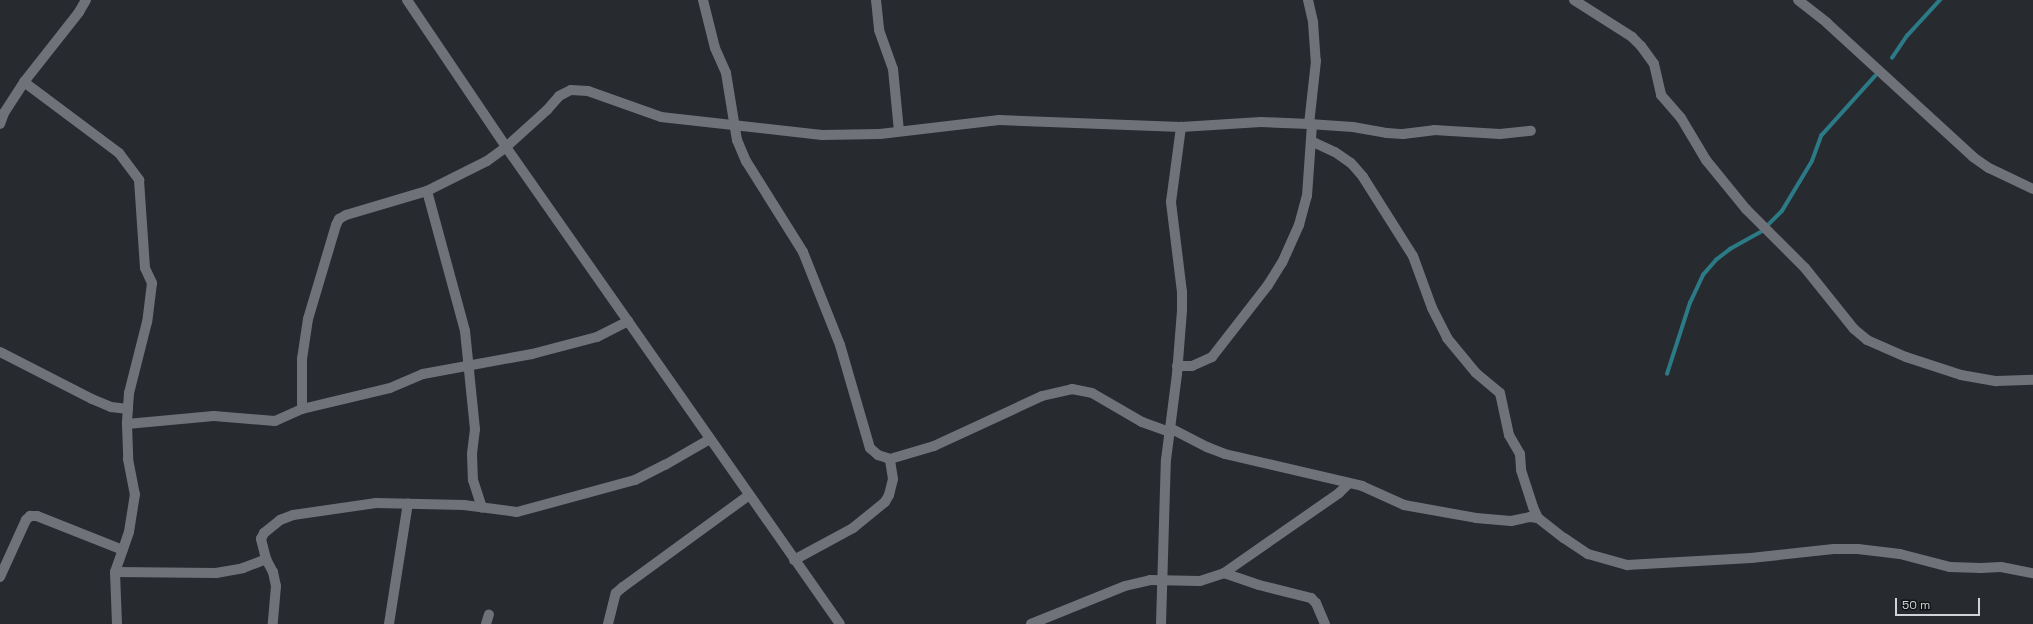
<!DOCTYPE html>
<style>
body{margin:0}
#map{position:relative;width:2033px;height:624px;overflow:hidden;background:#272a2f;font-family:"Space Grotesk",sans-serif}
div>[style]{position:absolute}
.stream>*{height:3.5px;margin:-1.75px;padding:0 1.75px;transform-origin:1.75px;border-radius:1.75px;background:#2b7a85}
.street>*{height:10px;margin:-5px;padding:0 5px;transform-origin:5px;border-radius:5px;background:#6f7379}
span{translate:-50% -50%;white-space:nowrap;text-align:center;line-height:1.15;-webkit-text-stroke:4px #111315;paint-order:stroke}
.scale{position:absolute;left:1895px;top:598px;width:85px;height:18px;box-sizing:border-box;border:2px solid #d1d3d6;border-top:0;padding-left:5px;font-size:12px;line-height:14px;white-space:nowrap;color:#d1d3d6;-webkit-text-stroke:3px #111315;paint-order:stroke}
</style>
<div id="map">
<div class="stream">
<div style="left:1892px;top:58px;width:27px;rotate:-56deg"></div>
<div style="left:1907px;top:36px;width:49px;rotate:-47.5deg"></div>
<div style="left:1667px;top:374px;width:75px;rotate:-72.1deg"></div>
<div style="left:1690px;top:303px;width:31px;rotate:-65deg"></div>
<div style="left:1703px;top:275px;width:20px;rotate:-49deg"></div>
<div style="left:1716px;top:260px;width:18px;rotate:-38deg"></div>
<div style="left:1730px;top:249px;width:37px;rotate:-29deg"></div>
<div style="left:1762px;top:231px;width:28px;rotate:-45deg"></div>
<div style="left:1782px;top:211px;width:58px;rotate:-59deg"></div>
<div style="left:1812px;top:161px;width:27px;rotate:-70deg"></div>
<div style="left:1821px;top:136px;width:81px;rotate:-48deg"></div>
</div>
<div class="street">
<div style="left:407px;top:0;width:177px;rotate:56deg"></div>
<div style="left:506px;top:147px;width:582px;rotate:55deg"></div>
<div style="left:703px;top:0;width:49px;rotate:76deg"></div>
<div style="left:715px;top:48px;width:27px;rotate:66deg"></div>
<div style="left:726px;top:73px;width:68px;rotate:80.7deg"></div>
<div style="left:737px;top:140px;width:23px;rotate:67deg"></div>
<div style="left:746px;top:161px;width:107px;rotate:57.9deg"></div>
<div style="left:803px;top:252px;width:100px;rotate:68.3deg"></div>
<div style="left:840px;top:345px;width:107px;rotate:73.8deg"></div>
<div style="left:870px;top:448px;width:11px;rotate:41deg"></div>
<div style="left:878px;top:455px;width:13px;rotate:18deg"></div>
<div style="left:876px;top:0;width:30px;rotate:84deg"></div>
<div style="left:879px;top:30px;width:41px;rotate:70.3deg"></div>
<div style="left:893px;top:69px;width:62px;rotate:84.5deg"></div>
<div style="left:1308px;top:0;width:23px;rotate:77deg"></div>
<div style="left:1313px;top:22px;width:39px;rotate:86deg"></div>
<div style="left:1316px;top:61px;width:63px;rotate:96.3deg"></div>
<div style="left:1574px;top:0;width:69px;rotate:32.5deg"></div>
<div style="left:1632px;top:37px;width:13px;rotate:45deg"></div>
<div style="left:1641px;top:46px;width:22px;rotate:54deg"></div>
<div style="left:1654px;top:64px;width:32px;rotate:77deg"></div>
<div style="left:1661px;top:95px;width:30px;rotate:49deg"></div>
<div style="left:1681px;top:118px;width:49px;rotate:59.2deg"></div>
<div style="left:1706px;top:160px;width:63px;rotate:50.8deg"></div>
<div style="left:1746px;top:209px;width:83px;rotate:45deg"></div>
<div style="left:1805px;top:268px;width:78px;rotate:51.2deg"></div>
<div style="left:1854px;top:329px;width:17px;rotate:40deg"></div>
<div style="left:1867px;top:340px;width:43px;rotate:23.6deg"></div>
<div style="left:1906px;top:357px;width:58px;rotate:18.1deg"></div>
<div style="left:1961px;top:375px;width:36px;rotate:10deg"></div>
<div style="left:1996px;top:381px;width:37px;rotate:-2deg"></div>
<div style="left:1798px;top:0;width:37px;rotate:38deg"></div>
<div style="left:1827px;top:23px;width:198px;rotate:42.5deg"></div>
<div style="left:1973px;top:157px;width:19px;rotate:35deg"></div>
<div style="left:1989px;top:168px;width:49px;rotate:25.5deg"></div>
<div style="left:24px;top:82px;width:119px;rotate:36.8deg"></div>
<div style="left:119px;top:153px;width:34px;rotate:53deg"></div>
<div style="left:139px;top:180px;width:88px;rotate:86.1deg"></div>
<div style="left:145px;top:268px;width:17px;rotate:65deg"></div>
<div style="left:152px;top:283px;width:39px;rotate:97deg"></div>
<div style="left:147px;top:322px;width:73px;rotate:104.2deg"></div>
<div style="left:129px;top:393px;width:31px;rotate:94deg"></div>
<div style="left:127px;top:424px;width:35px;rotate:88deg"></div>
<div style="left:128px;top:459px;width:36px;rotate:79deg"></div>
<div style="left:135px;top:494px;width:38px;rotate:99deg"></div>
<div style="left:129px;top:532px;width:42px;rotate:109.3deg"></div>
<div style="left:115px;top:572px;width:52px;rotate:87.8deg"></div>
<div style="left:0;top:124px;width:12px;rotate:-70deg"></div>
<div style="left:4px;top:113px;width:37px;rotate:-57deg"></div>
<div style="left:24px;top:82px;width:89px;rotate:-51.8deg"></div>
<div style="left:79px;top:12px;width:14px;rotate:-60deg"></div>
<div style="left:1311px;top:141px;width:26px;rotate:25deg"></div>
<div style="left:1335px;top:152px;width:19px;rotate:35deg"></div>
<div style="left:1351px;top:163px;width:18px;rotate:49deg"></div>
<div style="left:1363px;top:177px;width:93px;rotate:57.7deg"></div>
<div style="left:1413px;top:256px;width:55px;rotate:69.9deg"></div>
<div style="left:1432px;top:308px;width:34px;rotate:63deg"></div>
<div style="left:1447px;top:338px;width:45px;rotate:50.4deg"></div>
<div style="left:1476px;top:373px;width:31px;rotate:40deg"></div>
<div style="left:1500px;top:393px;width:43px;rotate:77.9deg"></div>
<div style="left:1509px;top:435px;width:22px;rotate:60deg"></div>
<div style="left:1520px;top:454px;width:16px;rotate:86deg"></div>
<div style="left:1521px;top:470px;width:39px;rotate:72deg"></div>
<div style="left:1533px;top:507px;width:12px;rotate:66deg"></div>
<div style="left:427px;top:191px;width:145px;rotate:74.8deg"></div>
<div style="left:465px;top:331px;width:99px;rotate:84.2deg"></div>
<div style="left:475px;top:429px;width:25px;rotate:97deg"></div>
<div style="left:472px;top:454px;width:26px;rotate:88deg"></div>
<div style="left:473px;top:480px;width:29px;rotate:72deg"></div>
<div style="left:0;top:352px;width:103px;rotate:27.1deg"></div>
<div style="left:92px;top:399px;width:21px;rotate:23deg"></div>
<div style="left:111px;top:407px;width:17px;rotate:7deg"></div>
<div style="left:1177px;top:366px;width:15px"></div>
<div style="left:1192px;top:366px;width:22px;rotate:-24deg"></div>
<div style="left:1212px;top:357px;width:91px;rotate:-52.1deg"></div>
<div style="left:1268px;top:285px;width:26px;rotate:-58deg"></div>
<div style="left:1282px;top:263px;width:42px;rotate:-65.9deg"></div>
<div style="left:1299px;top:225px;width:30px;rotate:-75deg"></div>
<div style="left:1307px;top:196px;width:72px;rotate:-86deg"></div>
<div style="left:302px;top:409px;width:50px;rotate:-90deg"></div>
<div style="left:302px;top:359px;width:40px;rotate:-81.5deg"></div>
<div style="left:308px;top:319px;width:98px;rotate:-73.4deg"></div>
<div style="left:336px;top:225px;width:7px;rotate:-63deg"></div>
<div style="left:339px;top:219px;width:8px;rotate:-30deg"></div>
<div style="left:346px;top:215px;width:84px;rotate:-16.5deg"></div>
<div style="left:427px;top:191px;width:67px;rotate:-26.6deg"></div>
<div style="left:487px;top:161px;width:24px;rotate:-36deg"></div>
<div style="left:506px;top:147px;width:55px;rotate:-42.1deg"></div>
<div style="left:547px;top:110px;width:18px;rotate:-49deg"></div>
<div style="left:559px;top:96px;width:13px;rotate:-27deg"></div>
<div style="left:571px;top:90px;width:17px;rotate:3deg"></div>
<div style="left:588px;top:91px;width:77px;rotate:19.6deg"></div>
<div style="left:661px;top:117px;width:162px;rotate:6.4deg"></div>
<div style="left:822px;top:135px;width:58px;rotate:-1deg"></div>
<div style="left:880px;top:134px;width:120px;rotate:-6.7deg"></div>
<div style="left:999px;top:120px;width:182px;rotate:2.2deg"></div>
<div style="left:1181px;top:127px;width:80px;rotate:-3.6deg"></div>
<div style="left:1261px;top:122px;width:48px;rotate:2.4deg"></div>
<div style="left:1309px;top:124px;width:44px;rotate:3.9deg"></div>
<div style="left:1353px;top:127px;width:35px;rotate:10deg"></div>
<div style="left:1387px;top:133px;width:16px;rotate:4deg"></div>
<div style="left:1403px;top:134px;width:31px;rotate:-7deg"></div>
<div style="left:1434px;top:130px;width:66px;rotate:3.5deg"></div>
<div style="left:1500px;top:134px;width:31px;rotate:-6deg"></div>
<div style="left:127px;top:424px;width:87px;rotate:-5.3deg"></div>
<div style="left:214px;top:416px;width:61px;rotate:4.7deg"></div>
<div style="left:275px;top:421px;width:30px;rotate:-24deg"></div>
<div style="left:302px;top:409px;width:90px;rotate:-13.4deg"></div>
<div style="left:390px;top:388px;width:36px;rotate:-23deg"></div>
<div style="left:423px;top:374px;width:111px;rotate:-10.4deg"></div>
<div style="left:532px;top:354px;width:67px;rotate:-14.7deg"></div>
<div style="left:597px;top:337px;width:35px;rotate:-27deg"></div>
<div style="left:1170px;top:428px;width:42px;rotate:27.2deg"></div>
<div style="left:1207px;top:447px;width:19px;rotate:21deg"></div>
<div style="left:1225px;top:454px;width:141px;rotate:13.1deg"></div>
<div style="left:1362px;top:486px;width:46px;rotate:24.3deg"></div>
<div style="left:1404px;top:505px;width:73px;rotate:10.2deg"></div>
<div style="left:1476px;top:518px;width:35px;rotate:5deg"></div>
<div style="left:1511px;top:521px;width:19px;rotate:-12deg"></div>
<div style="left:1530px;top:517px;width:8px;rotate:7deg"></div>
<div style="left:1538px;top:518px;width:33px;rotate:38deg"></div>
<div style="left:1564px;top:538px;width:29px;rotate:34deg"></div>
<div style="left:1588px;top:554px;width:41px;rotate:15.8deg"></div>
<div style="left:1627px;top:565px;width:124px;rotate:-3.2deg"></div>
<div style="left:1751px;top:558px;width:83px;rotate:-6.2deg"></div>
<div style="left:1834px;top:549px;width:24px"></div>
<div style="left:1858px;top:549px;width:42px;rotate:6.8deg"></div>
<div style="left:1900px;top:554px;width:52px;rotate:14.6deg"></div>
<div style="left:1950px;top:567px;width:31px;rotate:2deg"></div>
<div style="left:1981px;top:568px;width:20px;rotate:-3deg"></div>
<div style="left:2001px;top:567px;width:33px;rotate:11deg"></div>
<div style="left:266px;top:559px;width:21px;rotate:-104deg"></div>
<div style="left:261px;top:539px;width:7px;rotate:-63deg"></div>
<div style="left:264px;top:533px;width:21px;rotate:-39deg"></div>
<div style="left:280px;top:520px;width:14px;rotate:-21deg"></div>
<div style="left:293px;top:515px;width:84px;rotate:-8.2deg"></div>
<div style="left:376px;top:503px;width:88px;rotate:1.3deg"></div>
<div style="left:464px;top:505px;width:53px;rotate:7.5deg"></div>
<div style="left:517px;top:512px;width:122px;rotate:-15.2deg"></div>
<div style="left:635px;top:480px;width:34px;rotate:-27deg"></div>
<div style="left:665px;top:465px;width:52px;rotate:-30deg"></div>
<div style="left:794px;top:560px;width:67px;rotate:-28.5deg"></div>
<div style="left:853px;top:528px;width:41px;rotate:-39.1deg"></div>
<div style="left:885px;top:502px;width:8px;rotate:-60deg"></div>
<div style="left:889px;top:495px;width:16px;rotate:-76deg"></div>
<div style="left:893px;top:479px;width:20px;rotate:-99deg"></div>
<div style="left:890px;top:459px;width:46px;rotate:-16.5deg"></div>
<div style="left:934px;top:446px;width:119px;rotate:-24.8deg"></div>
<div style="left:1042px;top:396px;width:31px;rotate:-13deg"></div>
<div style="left:1072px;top:389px;width:20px;rotate:11deg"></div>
<div style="left:1092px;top:393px;width:58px;rotate:30.1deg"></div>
<div style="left:1142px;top:422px;width:29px;rotate:20deg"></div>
<div style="left:115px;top:572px;width:101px;rotate:0.6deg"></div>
<div style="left:216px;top:573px;width:27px;rotate:-10deg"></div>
<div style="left:243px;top:568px;width:25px;rotate:-21deg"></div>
<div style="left:266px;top:559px;width:15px;rotate:62deg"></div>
<div style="left:273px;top:572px;width:14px;rotate:78deg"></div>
<div style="left:276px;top:586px;width:38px;rotate:95deg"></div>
<div style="left:1224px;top:573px;width:37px;rotate:19deg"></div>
<div style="left:1259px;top:585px;width:54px;rotate:14deg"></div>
<div style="left:1311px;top:598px;width:7px;rotate:45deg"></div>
<div style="left:1316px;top:603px;width:23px;rotate:67deg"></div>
<div style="left:0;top:577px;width:63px;rotate:-65.5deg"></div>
<div style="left:26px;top:520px;width:6px;rotate:-45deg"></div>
<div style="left:30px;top:516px;width:7px"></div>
<div style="left:37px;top:516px;width:92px;rotate:21.6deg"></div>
<div style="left:389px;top:624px;width:122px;rotate:-81.1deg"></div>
<div style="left:486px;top:624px;width:10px;rotate:-73deg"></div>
<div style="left:608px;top:624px;width:32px;rotate:-76deg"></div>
<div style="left:616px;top:593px;width:9px;rotate:-41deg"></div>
<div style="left:623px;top:587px;width:156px;rotate:-36.1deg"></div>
<div style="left:1031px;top:624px;width:101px;rotate:-22deg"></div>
<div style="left:1125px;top:586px;width:26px;rotate:-13deg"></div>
<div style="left:1150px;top:580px;width:50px;rotate:1.1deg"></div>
<div style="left:1200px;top:581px;width:25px;rotate:-18deg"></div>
<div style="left:1224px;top:573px;width:140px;rotate:-34.8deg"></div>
<div style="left:1339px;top:493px;width:14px;rotate:-45deg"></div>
<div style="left:1161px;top:624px;width:164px;rotate:-88.3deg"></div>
<div style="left:1166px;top:460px;width:87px;rotate:-82.7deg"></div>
<div style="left:1177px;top:374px;width:64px;rotate:-85.5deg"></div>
<div style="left:1182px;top:310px;width:18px;rotate:-90deg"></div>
<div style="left:1182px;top:292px;width:91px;rotate:-97deg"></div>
<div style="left:1171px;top:202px;width:76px;rotate:-82.4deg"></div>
</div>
<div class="scale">50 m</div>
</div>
